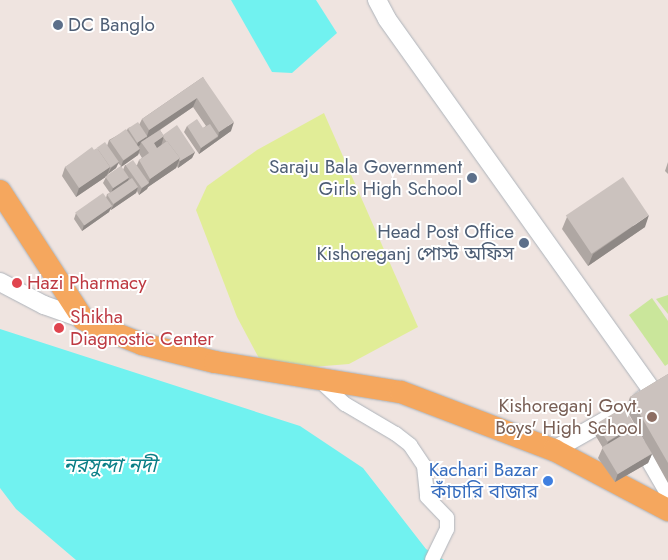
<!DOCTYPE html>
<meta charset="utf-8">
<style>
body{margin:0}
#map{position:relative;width:668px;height:560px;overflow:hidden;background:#efe4e0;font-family:Jost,"Noto Sans Bengali",sans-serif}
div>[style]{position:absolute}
.green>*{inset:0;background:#cae69b}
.pitch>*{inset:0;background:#e1ed97}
.water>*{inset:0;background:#71f2f0}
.roads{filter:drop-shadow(0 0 1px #adb3ba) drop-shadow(0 0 1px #adb3ba)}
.minor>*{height:14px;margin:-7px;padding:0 7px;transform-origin:7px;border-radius:7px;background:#fff}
.tertiary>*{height:18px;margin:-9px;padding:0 9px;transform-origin:9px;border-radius:9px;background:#fff}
.primary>*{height:22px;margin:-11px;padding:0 11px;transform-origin:11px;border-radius:11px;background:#f5a75e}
.wall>*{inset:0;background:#afa7a3}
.shaded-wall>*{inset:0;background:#8e8885}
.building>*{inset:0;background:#cbc2be;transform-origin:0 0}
.dots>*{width:14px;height:14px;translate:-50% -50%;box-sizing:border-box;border:2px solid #fff;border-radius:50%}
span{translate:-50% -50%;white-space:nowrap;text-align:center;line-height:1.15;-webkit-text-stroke:4px #fff;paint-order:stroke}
.service-label{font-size:19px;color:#4e5e75}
.left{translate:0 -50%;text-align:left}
.right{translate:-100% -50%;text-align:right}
.health-label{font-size:19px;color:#be3a42}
.education-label{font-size:19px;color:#785e54}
.shop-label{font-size:19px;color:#366cbe}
.water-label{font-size:20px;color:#0b7f87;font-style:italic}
</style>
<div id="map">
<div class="green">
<div style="clip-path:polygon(668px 295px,668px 314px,656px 299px)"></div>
<div style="clip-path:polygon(652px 298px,668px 321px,668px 364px,665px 366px,629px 315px)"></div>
</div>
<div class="pitch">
<div style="clip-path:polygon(324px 113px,418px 327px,349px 364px,300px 368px,261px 362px,237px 317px,196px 210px,207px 186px,257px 150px)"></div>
</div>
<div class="water">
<div style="clip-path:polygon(231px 0,316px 0,337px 33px,292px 73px,272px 72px)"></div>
<div style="clip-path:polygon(0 329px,300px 426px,363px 468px,426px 549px,444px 560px,76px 560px,16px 509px,0 488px)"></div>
</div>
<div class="roads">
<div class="minor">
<div style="left:320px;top:381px;width:34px;rotate:43deg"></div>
<div style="left:345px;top:404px;width:59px;rotate:30.5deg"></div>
<div style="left:396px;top:434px;width:18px;rotate:38deg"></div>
<div style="left:410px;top:445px;width:25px;rotate:56deg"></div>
<div style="left:424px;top:466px;width:31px;rotate:84deg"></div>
<div style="left:427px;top:497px;width:29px;rotate:46deg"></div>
<div style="left:447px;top:518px;width:11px;rotate:90deg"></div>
<div style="left:447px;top:529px;width:34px;rotate:116deg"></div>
<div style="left:639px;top:445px;width:58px;rotate:59.9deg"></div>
</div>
<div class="tertiary">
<div style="left:377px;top:0;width:21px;rotate:62deg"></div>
<div style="left:387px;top:19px;width:460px;rotate:54.5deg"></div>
<div style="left:654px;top:393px;width:14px;rotate:150deg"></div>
<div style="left:0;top:282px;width:50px;rotate:27.6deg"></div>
<div style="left:44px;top:305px;width:41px;rotate:19.7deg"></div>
<div style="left:554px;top:450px;width:73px;rotate:-29.7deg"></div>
</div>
<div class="primary">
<div style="left:0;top:191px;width:153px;rotate:57deg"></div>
<div style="left:83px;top:319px;width:15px;rotate:28deg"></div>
<div style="left:96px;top:326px;width:49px;rotate:21.4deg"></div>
<div style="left:142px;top:344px;width:75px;rotate:13.9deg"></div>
<div style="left:215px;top:362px;width:188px;rotate:9.2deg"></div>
<div style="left:401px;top:392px;width:164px;rotate:20.8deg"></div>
<div style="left:554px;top:450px;width:129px;rotate:27.8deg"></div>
</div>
</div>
<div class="wall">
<div style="clip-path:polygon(evenodd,203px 77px,231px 131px,199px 154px,184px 132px,187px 126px,203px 128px,206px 126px,193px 107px,160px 130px,163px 135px,195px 152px,192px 158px,178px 168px,177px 166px,176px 168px,148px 187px,147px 189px,139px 195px,137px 191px,136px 193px,111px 210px,110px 209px,109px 212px,82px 231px,74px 219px,76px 213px,106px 198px,107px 194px,110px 193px,103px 183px,106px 177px,121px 166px,118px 163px,116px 168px,108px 174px,108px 173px,107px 176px,76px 197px,62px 176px,65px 167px,94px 150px,107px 146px,109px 140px,127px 130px,128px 128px,139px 125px,142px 119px,203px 77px,139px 153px,142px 158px,139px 160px,137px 165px,125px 165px,123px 170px,121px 167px,138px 155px,139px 153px)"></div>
<div style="clip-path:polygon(668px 162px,668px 174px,665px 171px)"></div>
<div style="clip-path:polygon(567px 217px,645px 227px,588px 266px,562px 229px)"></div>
<div style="clip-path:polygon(668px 374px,668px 483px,652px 454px,648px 463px,615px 482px,598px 458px,602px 449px,603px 448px,594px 433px,597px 424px,633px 429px,645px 442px,626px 409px,630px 397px)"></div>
</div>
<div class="shaded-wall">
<div style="clip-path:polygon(197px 98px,193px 107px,146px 139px,149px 130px)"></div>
<div style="clip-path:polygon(234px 122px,231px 131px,199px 154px,201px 148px,218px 137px,219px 132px)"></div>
<div style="clip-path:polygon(147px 136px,145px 142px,141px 142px,140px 145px,136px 148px,138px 142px)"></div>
<div style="clip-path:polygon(164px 136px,161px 146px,151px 152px,154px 143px)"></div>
<div style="clip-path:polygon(140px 149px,138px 155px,121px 167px,123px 161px)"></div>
<div style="clip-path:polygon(195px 152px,192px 158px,178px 168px,180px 161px)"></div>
<div style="clip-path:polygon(180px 158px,176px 168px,148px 187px,147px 189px,139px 195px,142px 188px,148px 184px,150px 179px)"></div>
<div style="clip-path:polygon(119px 162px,116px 168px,108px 174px,111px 168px)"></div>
<div style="clip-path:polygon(110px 167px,107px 176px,76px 197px,79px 188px)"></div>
<div style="clip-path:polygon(129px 178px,127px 184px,111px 194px,113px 188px)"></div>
<div style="clip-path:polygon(138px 187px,136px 193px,111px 210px,114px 204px)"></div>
<div style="clip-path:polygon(112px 206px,109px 212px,82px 231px,84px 225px)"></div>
<div style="clip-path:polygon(649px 215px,645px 227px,588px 266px,593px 254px)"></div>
<div style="clip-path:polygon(635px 425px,631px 434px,605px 451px,608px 442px)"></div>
<div style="clip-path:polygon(652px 454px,648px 463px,615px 482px,618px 473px)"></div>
</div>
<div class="building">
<div style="clip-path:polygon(203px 77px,234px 122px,219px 132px,197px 98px,149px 130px,142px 119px)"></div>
<div style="clip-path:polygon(197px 119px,203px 128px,210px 124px,218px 136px,201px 148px,187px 126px)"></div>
<div style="left:138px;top:122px;width:17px;height:12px;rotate:57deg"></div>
<div style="clip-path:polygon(177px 125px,195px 152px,180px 161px,179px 160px,180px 158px,167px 141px,166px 141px,163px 137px,164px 136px,163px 135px)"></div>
<div style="left:126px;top:129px;width:24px;height:20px;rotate:55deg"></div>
<div style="clip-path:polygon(160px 130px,164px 136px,154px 143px,157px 148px,167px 141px,180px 158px,150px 179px,139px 160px,149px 153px,141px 142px)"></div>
<div style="left:105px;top:142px;width:24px;height:10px;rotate:55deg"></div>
<div style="clip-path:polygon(92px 147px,94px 150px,97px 148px,110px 167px,79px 188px,65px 167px)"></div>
<div style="left:133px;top:160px;width:28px;height:9px;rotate:55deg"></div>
<div style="left:121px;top:166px;width:14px;height:19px;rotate:56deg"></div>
<div style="left:623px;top:177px;width:46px;height:69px;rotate:56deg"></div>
<div style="left:132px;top:178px;width:11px;height:30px;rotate:56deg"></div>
<div style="left:103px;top:193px;width:16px;height:34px;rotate:55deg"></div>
<div style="clip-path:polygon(668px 374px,668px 463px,630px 397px)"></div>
<div style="left:624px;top:407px;width:21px;height:32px;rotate:59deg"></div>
<div style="left:636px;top:427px;width:31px;height:40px;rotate:59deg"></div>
</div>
<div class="dots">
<div style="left:58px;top:25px;background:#5c6f8a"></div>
<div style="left:472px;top:178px;background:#5c6f8a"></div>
<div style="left:524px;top:243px;background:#5c6f8a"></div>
<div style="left:17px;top:283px;background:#e0444e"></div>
<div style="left:59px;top:328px;background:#e0444e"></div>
<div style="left:652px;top:417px;background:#8d6e63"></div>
<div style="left:548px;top:481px;background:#3f7fe0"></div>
</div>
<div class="service-label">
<span class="left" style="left:68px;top:25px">DC Banglo</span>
<span class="right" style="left:462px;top:178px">Saraju Bala Government<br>Girls High School</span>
<span class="right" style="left:514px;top:243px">Head Post Office<br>Kishoreganj পোস্ট অফিস</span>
</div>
<div class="health-label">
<span class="left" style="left:27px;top:283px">Hazi Pharmacy</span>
<span class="left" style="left:70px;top:328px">Shikha<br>Diagnostic Center</span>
</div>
<div class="education-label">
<span class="right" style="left:642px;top:417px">Kishoreganj Govt.<br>Boys' High School</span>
</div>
<div class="shop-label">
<span class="right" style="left:538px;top:481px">Kachari Bazar<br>কাঁচারি বাজার</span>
</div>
<div class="water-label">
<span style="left:110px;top:465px">নরসুন্দা নদী</span>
</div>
</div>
